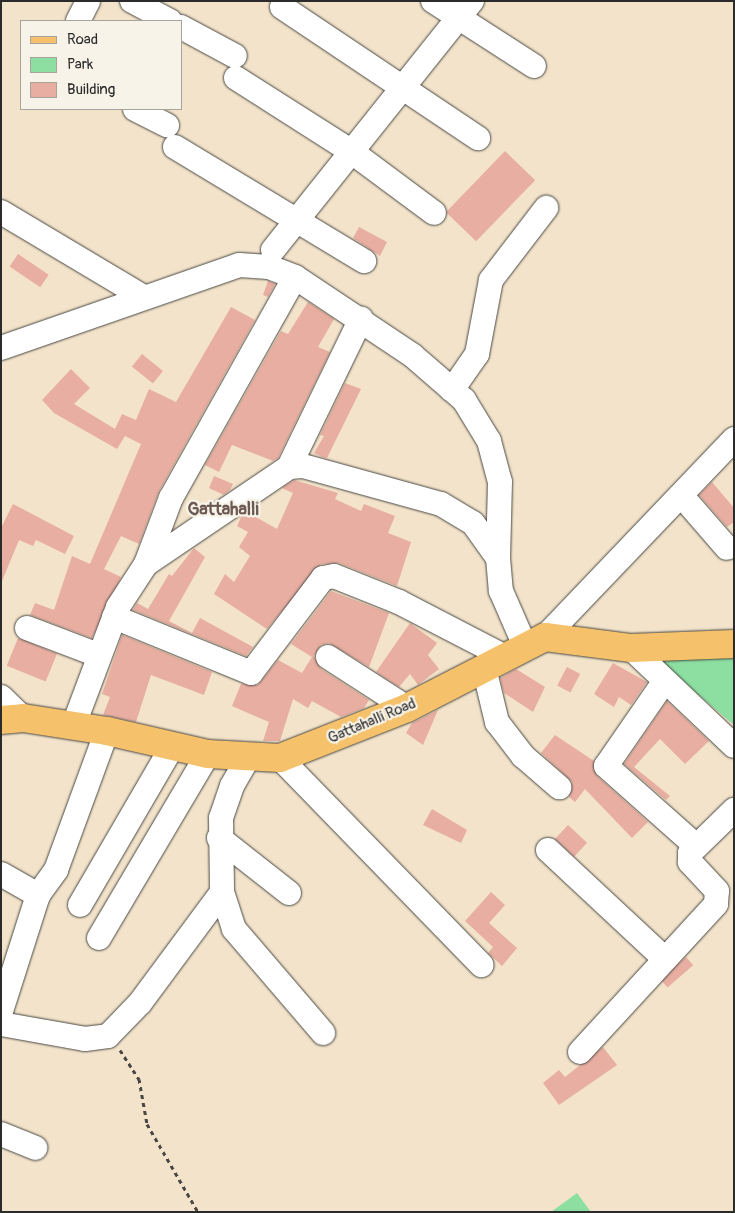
<!DOCTYPE html>
<style>
body{margin:0}
#map{position:relative;width:735px;height:1213px;overflow:hidden;background:#f2e3ca;font-family:Pangolin,sans-serif}
div>[style]{position:absolute}
.green>*{inset:0;background:#8cdfa1}
.building>*{inset:0;background:#e8aea1;transform-origin:0 0}
.path>*{height:3px;margin-top:-1.5px;transform-origin:0;background:repeating-linear-gradient(90deg,#494743 0 4px,transparent 0 8px)}
.roads{filter:drop-shadow(0 0 1px #494743) drop-shadow(0 0 1px #494743)}
.minor>*{height:24px;margin:-12px;padding:0 12px;transform-origin:12px;border-radius:12px;background:#fff}
.major>*{height:28px;margin:-14px;padding:0 14px;transform-origin:14px;border-radius:14px;background:#f5c16b}
span{translate:-50% -50%;white-space:nowrap;text-align:center;line-height:1.15;-webkit-text-stroke:4.5px #f7f3e8;paint-order:stroke}
.street-label{font-size:15px;color:#2b2b2b}
.quarter-label{font-size:18px;color:#6d5954;font-weight:700}
.frame{position:absolute;inset:0;border:2px solid #2b2b2b;pointer-events:none}
.legend{position:absolute;left:20px;top:20px;width:162px;height:90px;box-sizing:border-box;background:#f7f3e8;border:1px solid #a5a39c;margin:0;padding:6px 9px;list-style:none;font-size:15px;color:#2b2b2b}
.legend li{display:flex;align-items:center;gap:10px;height:25px}
.legend b{width:25px;border:1px solid #a5a39c}
</style>
<div id="map">
<div class="green">
<div style="clip-path:polygon(734px 652px,734px 725px,654px 657px)"></div>
<div style="clip-path:polygon(577px 1193px,591px 1212px,551px 1212px)"></div>
</div>
<div class="building">
<div style="left:505px;top:151px;width:42px;height:85px;rotate:44deg"></div>
<div style="clip-path:polygon(359px 227px,387px 242px,380px 256px,353px 238px)"></div>
<div style="left:18px;top:254px;width:37px;height:15px;rotate:34deg"></div>
<div style="clip-path:polygon(268px 281px,275px 284px,268px 297px,263px 295px)"></div>
<div style="clip-path:polygon(308px 302px,334px 319px,318px 347px,330px 352px,278px 458px,273px 461px,232px 445px,219px 472px,205px 465px,281px 331px,288px 334px)"></div>
<div style="clip-path:polygon(231px 307px,255px 320px,159px 491px,139px 544px,121px 536px,104px 569px,121px 577px,92px 638px,30px 615px,35px 603px,54px 610px,72px 556px,90px 564px,141px 444px,125px 436px,117px 449px,54px 413px,42px 400px,71px 369px,90px 388px,74px 404px,115px 429px,122px 414px,136px 420px,149px 389px,176px 402px)"></div>
<div style="left:142px;top:354px;width:27px;height:16px;rotate:39deg"></div>
<div style="clip-path:polygon(345px 383px,361px 389px,327px 458px,322px 457px,314px 453px,324px 436px,320px 435px)"></div>
<div style="clip-path:polygon(214px 476px,233px 484px,230px 490px,224px 495px,209px 488px)"></div>
<div style="clip-path:polygon(294px 480px,338px 493px,335px 499px,361px 511px,364px 504px,395px 516px,388px 533px,411px 542px,397px 586px,339px 563px,321px 564px,267px 629px,214px 594px,225px 574px,234px 582px,250px 556px,239px 547px,248px 532px,237px 526px,242px 515px,247px 512px,277px 529px,293px 493px,282px 488px)"></div>
<div style="clip-path:polygon(712px 482px,734px 508px,734px 522px,727px 527px,699px 495px)"></div>
<div style="clip-path:polygon(13px 504px,74px 536px,65px 554px,36px 540px,33px 546px,19px 540px,2px 581px,1px 528px)"></div>
<div style="clip-path:polygon(194px 548px,205px 557px,169px 621px,192px 633px,200px 618px,253px 647px,246px 656px,133px 610px,137px 603px,148px 609px,169px 574px,172px 576px)"></div>
<div style="clip-path:polygon(331px 591px,389px 613px,369px 667px,329px 643px,321px 645px,314px 656px,321px 669px,369px 700px,364px 708px,341px 717px,312px 701px,308px 708px,293px 699px,280px 741px,263px 741px,269px 722px,232px 706px,241px 684px,258px 685px,278px 660px,302px 673px,312px 657px,291px 644px)"></div>
<div style="clip-path:polygon(410px 623px,437px 643px,428px 655px,439px 669px,418px 685px,410px 674px,399px 687px,376px 672px)"></div>
<div style="clip-path:polygon(122px 635px,212px 672px,204px 695px,151px 675px,136px 722px,103px 715px,110px 697px,102px 694px)"></div>
<div style="left:18px;top:638px;width:42px;height:30px;rotate:22deg"></div>
<div style="clip-path:polygon(613px 663px,647px 682px,631px 705px,619px 697px,614px 707px,594px 694px)"></div>
<div style="left:567px;top:667px;width:15px;height:21px;rotate:28deg"></div>
<div style="clip-path:polygon(516px 669px,545px 687px,533px 712px,504px 693px,500px 678px)"></div>
<div style="clip-path:polygon(667px 701px,709px 741px,685px 764px,660px 739px,634px 767px,670px 796px,666px 800px,624px 764px)"></div>
<div style="clip-path:polygon(438px 710px,423px 745px,406px 733px,412px 723px)"></div>
<div style="clip-path:polygon(555px 735px,594px 761px,597px 776px,648px 822px,632px 838px,585px 789px,575px 802px,569px 797px,572px 782px,541px 753px)"></div>
<div style="clip-path:polygon(432px 809px,467px 830px,461px 843px,423px 825px)"></div>
<div style="left:568px;top:825px;width:26px;height:19px;rotate:43deg"></div>
<div style="clip-path:polygon(491px 892px,505px 905px,489px 923px,517px 948px,502px 966px,488px 953px,493px 947px,465px 921px)"></div>
<div style="left:686px;top:957px;width:11px;height:34px;rotate:49deg"></div>
<div style="clip-path:polygon(603px 1047px,617px 1065px,559px 1105px,543px 1083px,559px 1070px,565px 1077px)"></div>
</div>
<div class="path">
<div style="left:120px;top:1050px;width:35px;rotate:57deg"></div>
<div style="left:139px;top:1079px;width:46px;rotate:79.9deg"></div>
<div style="left:147px;top:1124px;width:102px;rotate:59.9deg"></div>
</div>
<div class="roads">
<div class="minor">
<div style="left:132px;top:1px;width:43px;rotate:27.8deg"></div>
<div style="left:433px;top:1px;width:120px;rotate:32.8deg"></div>
<div style="left:282px;top:7px;width:236px;rotate:33.8deg"></div>
<div style="left:78px;top:21px;width:22px;rotate:-63deg"></div>
<div style="left:181px;top:27px;width:61px;rotate:28.2deg"></div>
<div style="left:236px;top:78px;width:138px;rotate:32.5deg"></div>
<div style="left:352px;top:152px;width:102px;rotate:36.6deg"></div>
<div style="left:135px;top:109px;width:36px;rotate:27deg"></div>
<div style="left:175px;top:147px;width:221px;rotate:31.1deg"></div>
<div style="left:1px;top:212px;width:164px;rotate:30.8deg"></div>
<div style="left:273px;top:250px;width:319px;rotate:-51.4deg"></div>
<div style="left:1px;top:348px;width:252px;rotate:-19.2deg"></div>
<div style="left:239px;top:265px;width:30px;rotate:4deg"></div>
<div style="left:269px;top:267px;width:28px;rotate:21deg"></div>
<div style="left:295px;top:277px;width:141px;rotate:33.7deg"></div>
<div style="left:412px;top:355px;width:69px;rotate:40.9deg"></div>
<div style="left:464px;top:400px;width:48px;rotate:58.6deg"></div>
<div style="left:489px;top:441px;width:42px;rotate:75deg"></div>
<div style="left:500px;top:482px;width:76px;rotate:91.5deg"></div>
<div style="left:452px;top:390px;width:44px;rotate:-55.2deg"></div>
<div style="left:477px;top:354px;width:75px;rotate:-79.3deg"></div>
<div style="left:491px;top:280px;width:91px;rotate:-52.6deg"></div>
<div style="left:289px;top:467px;width:165px;rotate:-64.1deg"></div>
<div style="left:681px;top:495px;width:70px;rotate:49deg"></div>
<div style="left:146px;top:564px;width:71px;rotate:-69.3deg"></div>
<div style="left:171px;top:498px;width:253px;rotate:-60.7deg"></div>
<div style="left:114px;top:617px;width:148px;rotate:22.2deg"></div>
<div style="left:251px;top:673px;width:119px;rotate:-52.8deg"></div>
<div style="left:323px;top:578px;width:11px;rotate:-10deg"></div>
<div style="left:334px;top:576px;width:70px;rotate:21.8deg"></div>
<div style="left:399px;top:602px;width:119px;rotate:27.4deg"></div>
<div style="left:27px;top:628px;width:76px;rotate:20.8deg"></div>
<div style="left:545px;top:637px;width:274px;rotate:-46.3deg"></div>
<div style="left:631px;top:648px;width:142px;rotate:43.6deg"></div>
<div style="left:328px;top:657px;width:94px;rotate:32.8deg"></div>
<div style="left:484px;top:668px;width:56px;rotate:76.5deg"></div>
<div style="left:497px;top:722px;width:43px;rotate:52.6deg"></div>
<div style="left:523px;top:756px;width:48px;rotate:40.7deg"></div>
<div style="left:664px;top:682px;width:102px;rotate:124.6deg"></div>
<div style="left:606px;top:766px;width:119px;rotate:41.6deg"></div>
<div style="left:1px;top:697px;width:30px;rotate:44deg"></div>
<div style="left:73px;top:727px;width:128px;rotate:-69.4deg"></div>
<div style="left:118px;top:607px;width:51px;rotate:-56.9deg"></div>
<div style="left:146px;top:564px;width:173px;rotate:-34.1deg"></div>
<div style="left:289px;top:467px;width:14px;rotate:-4deg"></div>
<div style="left:303px;top:466px;width:143px;rotate:15.4deg"></div>
<div style="left:441px;top:504px;width:37px;rotate:31deg"></div>
<div style="left:473px;top:523px;width:43px;rotate:54.5deg"></div>
<div style="left:498px;top:558px;width:33px;rotate:85deg"></div>
<div style="left:501px;top:591px;width:60px;rotate:66.4deg"></div>
<div style="left:248px;top:758px;width:32px;rotate:120deg"></div>
<div style="left:232px;top:786px;width:34px;rotate:109deg"></div>
<div style="left:221px;top:818px;width:74px;rotate:89.2deg"></div>
<div style="left:222px;top:892px;width:39px;rotate:72deg"></div>
<div style="left:234px;top:929px;width:137px;rotate:49.4deg"></div>
<div style="left:280px;top:758px;width:289px;rotate:45.8deg"></div>
<div style="left:219px;top:838px;width:89px;rotate:38.2deg"></div>
<div style="left:548px;top:850px;width:160px;rotate:43deg"></div>
<div style="left:1px;top:874px;width:43px;rotate:29.6deg"></div>
<div style="left:80px;top:905px;width:185px;rotate:-59.8deg"></div>
<div style="left:99px;top:938px;width:214px;rotate:-59.4deg"></div>
<div style="left:1px;top:1011px;width:122px;rotate:-72.3deg"></div>
<div style="left:38px;top:895px;width:31px;rotate:-54deg"></div>
<div style="left:56px;top:870px;width:148px;rotate:-69.9deg"></div>
<div style="left:1px;top:1024px;width:85px;rotate:10.1deg"></div>
<div style="left:85px;top:1039px;width:23px;rotate:-7deg"></div>
<div style="left:108px;top:1036px;width:46px;rotate:-45.9deg"></div>
<div style="left:140px;top:1003px;width:138px;rotate:-53.5deg"></div>
<div style="left:580px;top:1052px;width:201px;rotate:-47.4deg"></div>
<div style="left:716px;top:904px;width:13px;rotate:-86deg"></div>
<div style="left:717px;top:891px;width:40px;rotate:-133deg"></div>
<div style="left:690px;top:862px;width:9px;rotate:-90deg"></div>
<div style="left:690px;top:853px;width:62px;rotate:-44.3deg"></div>
<div style="left:1px;top:1134px;width:37px;rotate:22deg"></div>
</div>
<div class="major">
<div style="left:1px;top:720px;width:22px;rotate:-5deg"></div>
<div style="left:23px;top:718px;width:85px;rotate:8.8deg"></div>
<div style="left:107px;top:731px;width:104px;rotate:12.8deg"></div>
<div style="left:208px;top:754px;width:72px;rotate:3.2deg"></div>
<div style="left:280px;top:758px;width:136px;rotate:-21.5deg"></div>
<div style="left:407px;top:708px;width:155px;rotate:-27.2deg"></div>
<div style="left:545px;top:637px;width:87px;rotate:7.3deg"></div>
<div style="left:631px;top:648px;width:103px;rotate:-2.2deg"></div>
</div>
</div>
<div class="street-label">
<span style="left:372px;top:721px;rotate:-23deg">Gattahalli Road</span>
</div>
<div class="quarter-label">
<span style="left:223px;top:510px">Gattahalli</span>
</div>
<div class="frame"></div>
<ul class="legend">
<li><b style="height:6px;background:#f5c16b"></b>Road</li>
<li><b style="height:14px;background:#8cdfa1"></b>Park</li>
<li><b style="height:14px;background:#e8aea1"></b>Building</li>
</ul>
</div>
